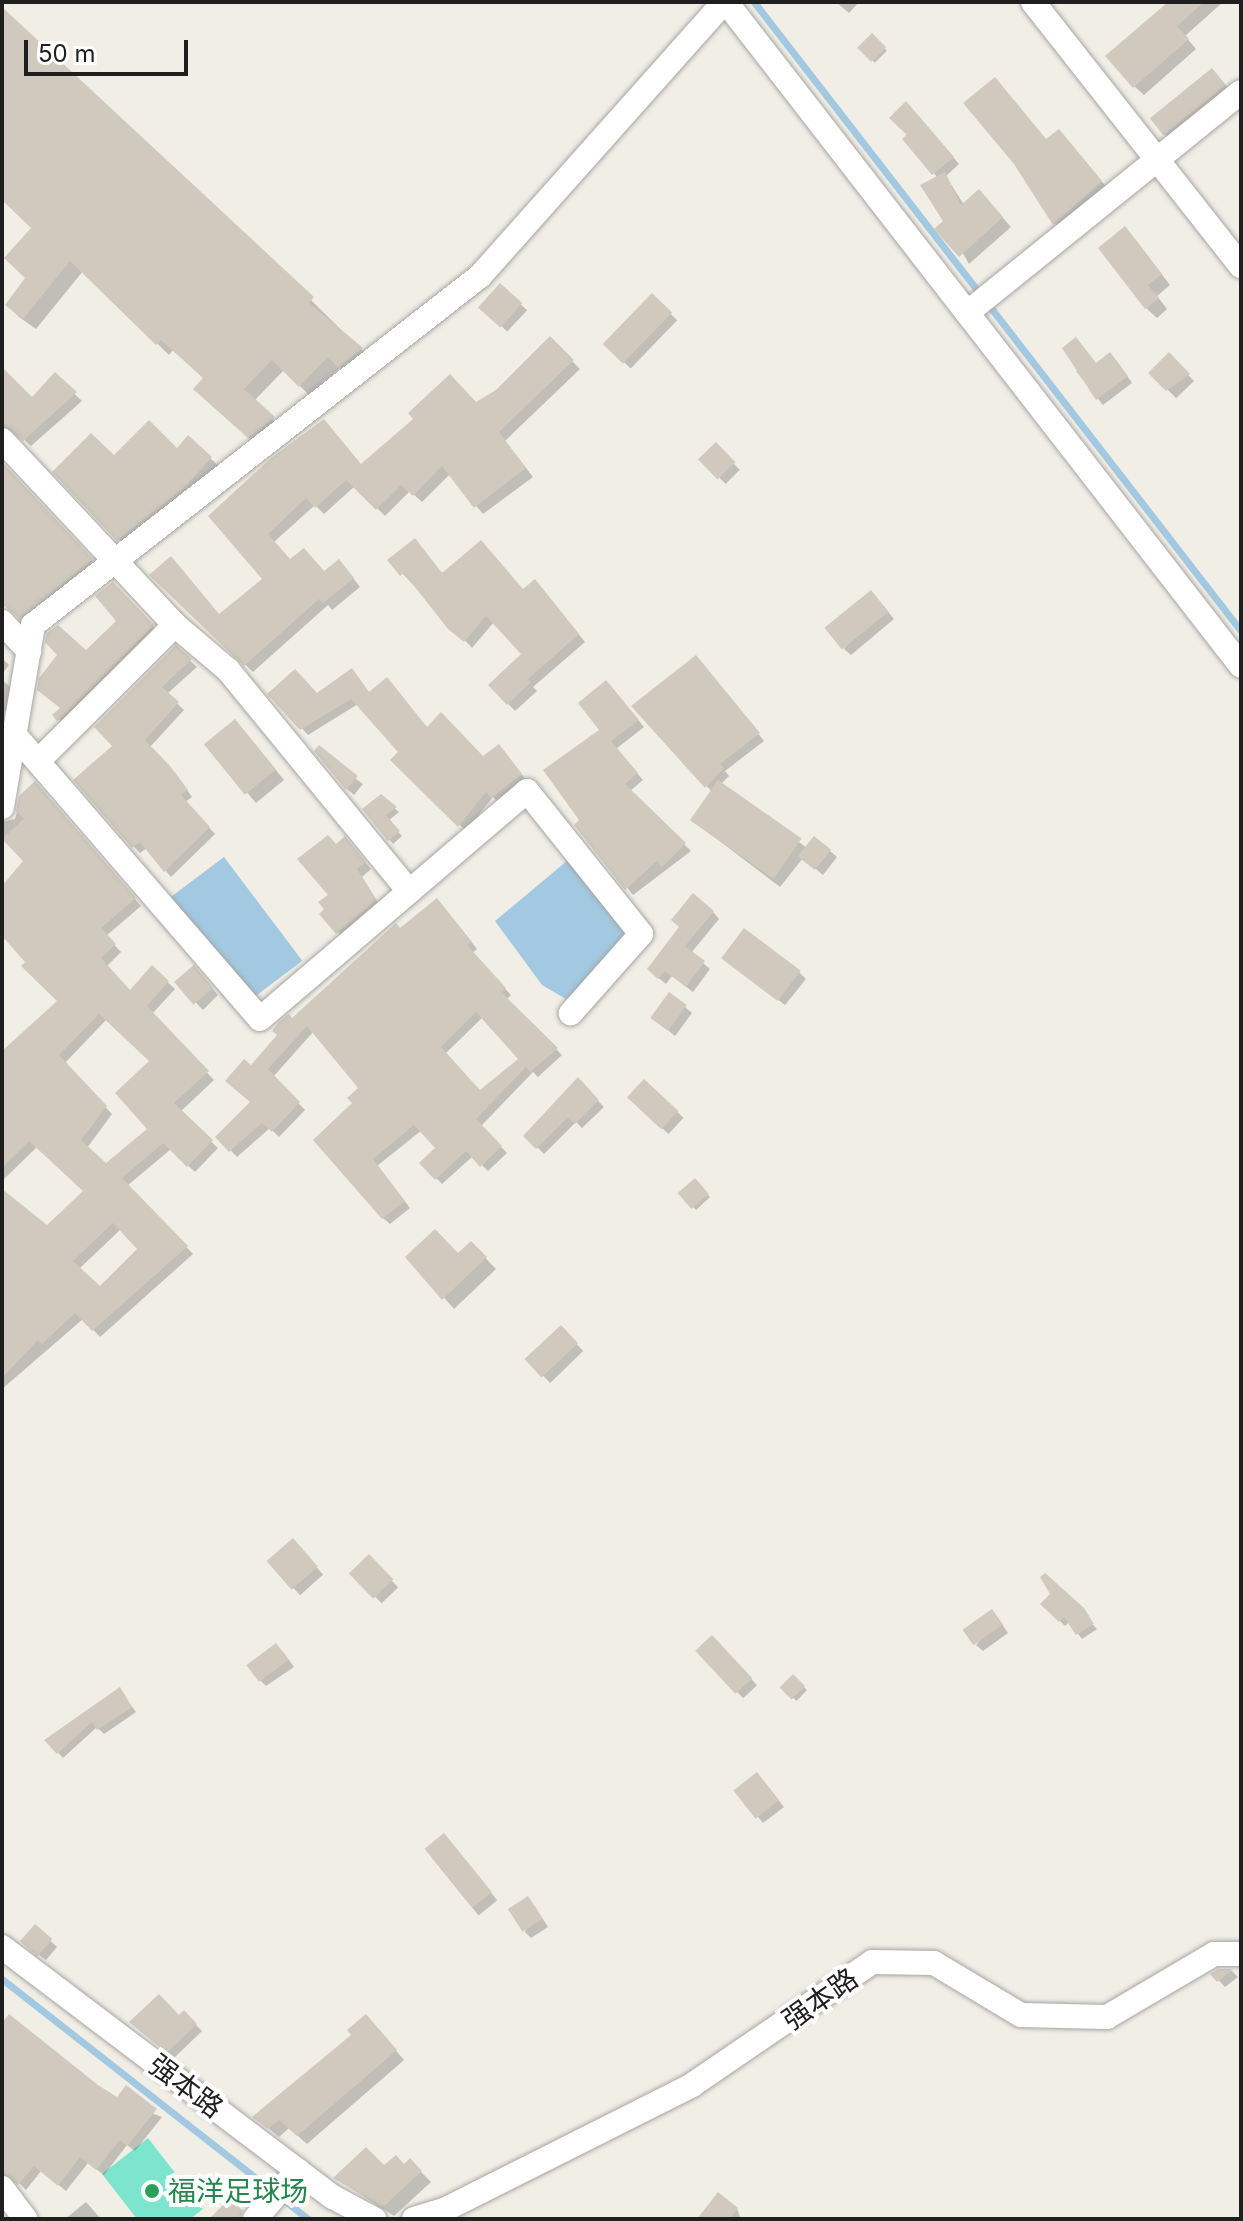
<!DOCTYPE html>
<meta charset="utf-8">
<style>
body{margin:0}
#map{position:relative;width:1243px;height:2221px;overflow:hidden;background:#f1eee5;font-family:Inter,"Noto Sans SC",sans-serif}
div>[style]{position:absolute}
.pitch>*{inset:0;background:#7de5cd}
.water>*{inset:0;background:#a2c9e1;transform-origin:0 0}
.shadow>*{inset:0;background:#0003;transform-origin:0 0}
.stream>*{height:7px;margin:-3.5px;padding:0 3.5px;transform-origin:3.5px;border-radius:3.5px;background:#a2c9e1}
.building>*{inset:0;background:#d1c9bd;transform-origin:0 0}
.roads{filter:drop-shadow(0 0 2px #a6a6a6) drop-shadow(0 0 2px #a6a6a6)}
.minor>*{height:24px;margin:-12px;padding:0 12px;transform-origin:12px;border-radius:12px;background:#fff}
.dots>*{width:22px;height:22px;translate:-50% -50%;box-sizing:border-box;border:4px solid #fff;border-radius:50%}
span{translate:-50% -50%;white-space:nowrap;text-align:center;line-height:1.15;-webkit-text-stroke:8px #fff;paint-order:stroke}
.street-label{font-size:28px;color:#1f1f1f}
.leisure-label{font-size:28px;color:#27864d}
.left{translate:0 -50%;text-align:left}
.frame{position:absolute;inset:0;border:4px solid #1f1f1f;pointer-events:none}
.scale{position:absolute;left:24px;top:40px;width:164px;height:36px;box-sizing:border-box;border:4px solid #1f1f1f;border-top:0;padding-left:10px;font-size:24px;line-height:28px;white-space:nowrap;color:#1f1f1f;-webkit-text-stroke:6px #fff;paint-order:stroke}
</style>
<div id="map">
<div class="pitch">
<div style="clip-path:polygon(148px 2138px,203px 2209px,190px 2219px,137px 2219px,102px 2174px)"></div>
</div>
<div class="water">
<div style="clip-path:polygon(574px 855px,628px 936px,597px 974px,566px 999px,542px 985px,495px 921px)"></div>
<div style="left:224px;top:857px;width:130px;height:67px;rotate:53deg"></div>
</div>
<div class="shadow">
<div style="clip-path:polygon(836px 2px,859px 2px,849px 13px)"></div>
<div style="clip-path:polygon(1171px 2px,1223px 2px,1185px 36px,1196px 49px,1144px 95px,1134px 86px)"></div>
<div style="clip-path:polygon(2px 11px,210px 201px,373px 361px,351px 378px,340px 367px,311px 397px,284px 370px,254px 401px,284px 430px,260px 449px,207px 400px,205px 379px,173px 350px,169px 355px,83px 271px,36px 329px,19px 317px,7px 305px,27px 278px,33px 228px,2px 198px)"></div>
<div style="left:872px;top:36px;width:21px;height:17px;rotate:45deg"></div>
<div style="clip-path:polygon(1222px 81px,1235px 96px,1175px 144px,1165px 134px)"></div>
<div style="clip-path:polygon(912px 110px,959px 164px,946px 176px,964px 205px,988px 201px,1011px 227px,969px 264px,945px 222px,938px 178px,905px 139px)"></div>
<div style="clip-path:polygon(1067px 140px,1109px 190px,1062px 231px,1054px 223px,1047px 141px)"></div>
<div style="clip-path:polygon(1135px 239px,1170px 285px,1157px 296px,1167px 309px,1157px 318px,1146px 308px)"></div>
<div style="left:500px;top:285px;width:37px;height:29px;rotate:43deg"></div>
<div style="left:652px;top:296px;width:35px;height:67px;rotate:44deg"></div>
<div style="clip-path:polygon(550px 339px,580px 369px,505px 441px,533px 477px,483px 514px,450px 474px,422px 502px,410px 491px,385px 516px,355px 486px,324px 514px,315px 505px,274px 542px,291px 562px,324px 573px,346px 569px,360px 587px,332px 610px,328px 605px,253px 672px,152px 575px,220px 616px,265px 580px,210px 517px,361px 466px,497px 392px)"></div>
<div style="left:1169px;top:355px;width:36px;height:25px;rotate:46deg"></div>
<div style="clip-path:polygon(1116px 360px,1132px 383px,1103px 405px,1076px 371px)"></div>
<div style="clip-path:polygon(2px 370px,32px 400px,55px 375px,82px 401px,31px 446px,16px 432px,2px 435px)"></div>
<div style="clip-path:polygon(188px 438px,220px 467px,127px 548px,55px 472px,113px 458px,177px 451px)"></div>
<div style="left:715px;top:445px;width:35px;height:20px;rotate:45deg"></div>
<div style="clip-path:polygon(2px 462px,98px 567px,28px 625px,2px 596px)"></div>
<div style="clip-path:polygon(390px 560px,524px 592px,542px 589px,585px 642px,533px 687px,537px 691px,515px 711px,491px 685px,523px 654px,494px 622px,472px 648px)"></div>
<div style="clip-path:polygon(113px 584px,160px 634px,66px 727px,55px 715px,62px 709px,60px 655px,86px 653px,119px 621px)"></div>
<div style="clip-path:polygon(878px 600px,894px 619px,851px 655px,844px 649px)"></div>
<div style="clip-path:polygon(176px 648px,197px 667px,167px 694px,184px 710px,150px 747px,176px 774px,192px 797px,185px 802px,215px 834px,171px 877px,147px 848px,140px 853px,134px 847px,76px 780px,115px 746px)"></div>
<div style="clip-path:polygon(2px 658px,9px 665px,2px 674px)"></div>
<div style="clip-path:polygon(702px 663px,764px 741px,725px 771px,729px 776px,721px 784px,807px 848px,830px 851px,837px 857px,823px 875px,803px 858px,780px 887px,701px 827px,712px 792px,634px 706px)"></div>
<div style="clip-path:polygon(358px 677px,370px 694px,484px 759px,505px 753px,527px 781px,499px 803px,493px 797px,466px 831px,393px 760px,401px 753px,358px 704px,308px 735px,270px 694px,317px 696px)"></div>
<div style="clip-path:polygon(2px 680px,14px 690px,9px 713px,2px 709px)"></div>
<div style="clip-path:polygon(613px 689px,644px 727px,616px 749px,643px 780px,630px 791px,691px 851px,633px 895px,576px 825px,582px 820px)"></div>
<div style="clip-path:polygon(245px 732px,284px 780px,256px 803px,207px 745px)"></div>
<div style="clip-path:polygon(316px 751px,363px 784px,354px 795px,347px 789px)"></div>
<div style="clip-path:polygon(evenodd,42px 791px,141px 906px,106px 936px,121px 952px,106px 967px,130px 992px,152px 968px,175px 989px,152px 1014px,214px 1080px,180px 1112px,218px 1148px,195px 1172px,171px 1149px,127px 1186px,193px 1254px,100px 1337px,83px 1319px,2px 1389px,2px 1192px,47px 1228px,86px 1192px,37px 1147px,2px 1181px,2px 1054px,60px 1001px,2px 927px,2px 889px,26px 861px,2px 836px,2px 822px,15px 819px,21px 797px,42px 791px,107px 1019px,152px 1062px,150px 1129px,106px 1166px,87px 1148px,112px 1114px,64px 1064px,107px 1019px,42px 791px,121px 1229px,140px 1249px,100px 1288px,79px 1269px,121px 1229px)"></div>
<div style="clip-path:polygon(381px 797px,399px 812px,388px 821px,402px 836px,393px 844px,364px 810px)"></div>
<div style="clip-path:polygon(336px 846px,351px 846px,371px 869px,362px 877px,381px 907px,344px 939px,322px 914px,330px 895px)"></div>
<div style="clip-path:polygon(evenodd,443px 907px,477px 949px,472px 953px,511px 995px,506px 1000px,562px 1055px,538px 1077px,533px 1072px,481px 1126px,507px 1153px,488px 1171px,473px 1156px,442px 1184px,422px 1163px,438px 1148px,422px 1130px,377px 1166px,410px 1208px,390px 1224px,383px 1218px,355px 1103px,361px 1088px,314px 1031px,273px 1077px,305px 1110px,279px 1137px,270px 1128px,237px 1157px,218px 1137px,252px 1103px,251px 1068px,292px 1020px,400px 930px,443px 907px,483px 1017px,521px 1059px,480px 1092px,445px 1054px,483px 1017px)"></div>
<div style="clip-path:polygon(713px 912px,719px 919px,691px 953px,710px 969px,693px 992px,672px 976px,666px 984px,656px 976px)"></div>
<div style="clip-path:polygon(730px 963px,799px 972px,806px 979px,785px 1005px)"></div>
<div style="clip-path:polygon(200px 974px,218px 995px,203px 1010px,177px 983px)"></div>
<div style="clip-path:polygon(685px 1007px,692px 1013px,675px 1036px,653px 1018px)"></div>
<div style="clip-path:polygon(578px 1080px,604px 1107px,582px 1128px,576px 1122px,544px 1154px,526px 1136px)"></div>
<div style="left:644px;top:1081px;width:54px;height:22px;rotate:43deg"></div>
<div style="left:695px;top:1181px;width:22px;height:19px;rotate:47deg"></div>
<div style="clip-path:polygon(471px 1243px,496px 1269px,454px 1309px,408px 1257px,458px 1255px)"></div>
<div style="left:561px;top:1328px;width:32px;height:46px;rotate:46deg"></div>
<div style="left:293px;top:1541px;width:45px;height:31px;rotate:48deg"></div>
<div style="left:369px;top:1557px;width:42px;height:23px;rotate:46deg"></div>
<div style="clip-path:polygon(1045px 1576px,1097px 1629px,1082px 1639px,1069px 1622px,1065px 1626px,1043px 1604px,1052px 1594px)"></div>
<div style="clip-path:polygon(998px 1618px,1008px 1633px,983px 1651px,976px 1645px)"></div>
<div style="left:712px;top:1637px;width:66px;height:19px;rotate:47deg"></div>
<div style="clip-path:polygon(283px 1652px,294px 1667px,266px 1686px,260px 1680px)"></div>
<div style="left:793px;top:1677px;width:19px;height:15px;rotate:43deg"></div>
<div style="clip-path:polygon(120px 1690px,136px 1712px,104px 1734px,97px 1727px,63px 1758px,47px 1740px)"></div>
<div style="clip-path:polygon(763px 1781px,784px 1807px,763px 1823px,736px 1790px)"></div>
<div style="left:450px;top:1842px;width:75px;height:24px;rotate:51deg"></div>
<div style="clip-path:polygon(534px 1905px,548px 1927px,531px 1938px,525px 1932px)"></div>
<div style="clip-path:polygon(35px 1927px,57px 1947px,46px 1960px,29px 1948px)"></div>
<div style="clip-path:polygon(1232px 1971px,1238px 1977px,1225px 1987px,1214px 1975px)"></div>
<div style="clip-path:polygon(184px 2013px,202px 2031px,174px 2058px,138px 2029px)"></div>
<div style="clip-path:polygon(2px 2022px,117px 2100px,162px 2117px,135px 2151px,127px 2145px,104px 2175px,88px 2163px,66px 2191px,41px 2171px,26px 2190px,16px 2180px,2px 2182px)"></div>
<div style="clip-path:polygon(375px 2026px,404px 2060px,307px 2144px,289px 2128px,279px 2137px,255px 2117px)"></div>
<div style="clip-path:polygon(410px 2161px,431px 2182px,394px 2216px,335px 2178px,405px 2166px)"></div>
<div style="clip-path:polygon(86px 2202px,101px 2219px,65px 2219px)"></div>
<div style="clip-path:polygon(737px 2209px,741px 2219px,700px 2219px)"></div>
</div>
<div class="stream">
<div style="left:754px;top:2px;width:795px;rotate:52.25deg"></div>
<div style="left:2px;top:1979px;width:389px;rotate:38.1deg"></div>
</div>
<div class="building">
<div style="clip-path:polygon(1168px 2px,1204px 2px,1177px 26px,1189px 39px,1133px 88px,1105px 56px)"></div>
<div style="clip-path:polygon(2px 7px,314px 297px,309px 303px,363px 348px,338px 368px,328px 357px,299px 387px,272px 360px,244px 389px,275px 417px,248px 438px,193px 389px,203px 378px,161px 340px,156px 345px,70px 261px,23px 319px,5px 305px,25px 278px,4px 258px,31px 228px,2px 200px)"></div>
<div style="left:872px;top:33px;width:20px;height:21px;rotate:45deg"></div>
<div style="left:1212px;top:68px;width:22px;height:80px;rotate:51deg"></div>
<div style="clip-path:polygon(995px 77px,1046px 139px,1059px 129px,1102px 181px,1053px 225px,1014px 164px,963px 103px)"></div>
<div style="clip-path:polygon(906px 101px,954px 157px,932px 175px,902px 139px,907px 135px,889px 118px)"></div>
<div style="clip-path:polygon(945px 172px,961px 205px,979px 189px,1003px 217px,959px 257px,934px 229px,943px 221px,920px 185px)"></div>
<div style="clip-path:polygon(1125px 226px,1162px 274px,1148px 285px,1159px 298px,1145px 309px,1098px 248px)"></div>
<div style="left:500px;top:283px;width:30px;height:33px;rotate:42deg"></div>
<div style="left:652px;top:293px;width:28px;height:71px;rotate:44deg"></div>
<div style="clip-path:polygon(550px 336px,574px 360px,499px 432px,526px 468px,474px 508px,442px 466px,413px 496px,401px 485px,376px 510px,346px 480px,315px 508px,306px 498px,268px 534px,290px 559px,304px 548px,324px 571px,339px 559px,354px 578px,323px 603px,319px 599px,244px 666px,149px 575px,171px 556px,219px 614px,262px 579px,208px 516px,270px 459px,324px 419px,361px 464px,413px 419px,408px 413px,450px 374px,476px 402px,496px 390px)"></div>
<div style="clip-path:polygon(1076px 337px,1096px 363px,1110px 352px,1128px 376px,1096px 400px,1062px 348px)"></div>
<div style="clip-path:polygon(1169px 352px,1190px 374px,1166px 391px,1148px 373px)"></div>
<div style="clip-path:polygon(2px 367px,32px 397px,55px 372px,77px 392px,23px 441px,2px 425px)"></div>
<div style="clip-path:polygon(149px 420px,177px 448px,188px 435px,212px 457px,185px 487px,117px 541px,52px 472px,91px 433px,114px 455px)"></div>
<div style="left:716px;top:442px;width:28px;height:25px;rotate:46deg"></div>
<div style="clip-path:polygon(2px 462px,93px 559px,20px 619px,2px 604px)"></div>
<div style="clip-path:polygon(415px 538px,442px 573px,481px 540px,523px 589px,535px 579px,579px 634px,528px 679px,531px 682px,507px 705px,488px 685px,521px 654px,486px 616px,464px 642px,448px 629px,404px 573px,400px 576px,387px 560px)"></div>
<div style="clip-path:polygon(113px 582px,154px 625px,57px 721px,52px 715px,60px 708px,37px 690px,39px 678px,57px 655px,45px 642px,47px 633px,58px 625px,86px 650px,116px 621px,95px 596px)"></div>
<div style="left:871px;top:590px;width:28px;height:60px;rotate:51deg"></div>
<div style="clip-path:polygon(176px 645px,192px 659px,162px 687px,179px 702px,145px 740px,170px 766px,188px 790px,181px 795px,210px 827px,164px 872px,140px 842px,132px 848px,73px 780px,112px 746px,94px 727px)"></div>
<div style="clip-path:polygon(696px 655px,760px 733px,720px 764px,724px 768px,705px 788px,631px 706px)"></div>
<div style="clip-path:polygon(352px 668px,369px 692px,387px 677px,427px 727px,441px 712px,483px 756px,499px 744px,522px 774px,491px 798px,486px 792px,458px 827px,390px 760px,398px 752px,351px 699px,300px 730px,267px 694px,295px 669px,317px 693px)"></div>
<div style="clip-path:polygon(606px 680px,639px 720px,611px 741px,638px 773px,625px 784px,686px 843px,662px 867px,657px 861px,625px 890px,574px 825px,579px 820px,543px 770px,599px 730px,578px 703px)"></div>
<div style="left:235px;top:719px;width:65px;height:40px;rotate:51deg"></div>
<div style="clip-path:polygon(319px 745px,358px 776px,346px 790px,314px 751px)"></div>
<div style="left:718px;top:780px;width:102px;height:49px;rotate:35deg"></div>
<div style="clip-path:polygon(evenodd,35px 781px,136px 898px,101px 928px,116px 944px,101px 958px,130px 990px,152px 965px,169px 981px,147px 1006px,209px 1071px,174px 1103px,213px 1140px,187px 1167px,163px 1143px,122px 1178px,188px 1246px,92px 1331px,75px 1313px,42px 1344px,38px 1340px,2px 1378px,2px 1189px,47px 1225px,83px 1191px,29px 1141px,2px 1168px,2px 1051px,57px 1001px,21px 966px,25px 962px,2px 936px,2px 886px,23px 861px,2px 839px,24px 819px,16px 811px,19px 796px,35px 781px,99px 1014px,149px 1061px,115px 1093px,147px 1129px,106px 1163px,81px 1140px,107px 1106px,59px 1055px,99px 1014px,35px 781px,113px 1223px,137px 1249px,100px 1286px,73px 1261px,113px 1223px)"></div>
<div style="clip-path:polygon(381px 794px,397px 807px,386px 815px,400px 831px,388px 841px,362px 809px)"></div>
<div style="clip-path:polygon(328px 835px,336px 844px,345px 836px,366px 862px,357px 869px,376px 900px,336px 934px,319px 914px,324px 909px,318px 902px,328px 895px,297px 859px)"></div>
<div style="left:814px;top:836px;width:22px;height:26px;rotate:39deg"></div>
<div style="clip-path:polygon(693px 893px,714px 911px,685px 946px,705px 961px,686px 987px,665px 971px,658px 979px,647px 969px,679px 927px,671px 920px)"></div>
<div style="clip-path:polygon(evenodd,437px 898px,472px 942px,467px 945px,506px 988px,501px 992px,558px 1048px,530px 1072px,526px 1067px,476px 1119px,502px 1146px,480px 1167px,466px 1151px,435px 1180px,419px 1163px,435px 1148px,414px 1125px,373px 1159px,405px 1201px,382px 1219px,313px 1140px,352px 1103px,347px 1098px,358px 1088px,307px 1026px,268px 1069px,300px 1102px,272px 1132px,262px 1123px,229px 1152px,215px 1137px,250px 1102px,225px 1081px,244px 1059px,251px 1065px,277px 1035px,272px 1031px,279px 1022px,289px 1014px,292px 1018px,396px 923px,400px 928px,437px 898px,476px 1012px,518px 1059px,480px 1090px,441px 1047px,476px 1012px)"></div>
<div style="left:744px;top:928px;width:71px;height:38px;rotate:37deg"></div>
<div style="left:194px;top:965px;width:30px;height:26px;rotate:50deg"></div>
<div style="left:669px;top:992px;width:22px;height:32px;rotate:36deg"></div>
<div style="clip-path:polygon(578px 1077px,599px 1100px,575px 1124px,568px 1117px,536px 1149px,523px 1136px)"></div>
<div style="left:644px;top:1079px;width:47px;height:25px;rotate:43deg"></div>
<div style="left:695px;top:1178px;width:21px;height:23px;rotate:49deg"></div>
<div style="clip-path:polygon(435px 1229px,458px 1253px,471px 1241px,487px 1257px,442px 1300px,405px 1257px)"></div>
<div style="left:561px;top:1325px;width:25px;height:50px;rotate:47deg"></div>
<div style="left:293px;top:1538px;width:38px;height:35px;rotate:49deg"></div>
<div style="left:369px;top:1554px;width:35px;height:28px;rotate:46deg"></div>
<div style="clip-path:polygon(1045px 1573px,1084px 1608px,1094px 1624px,1076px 1635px,1064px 1617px,1059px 1622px,1040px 1604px,1050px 1594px,1040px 1577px)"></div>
<div style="left:992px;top:1609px;width:19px;height:36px;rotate:55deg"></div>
<div style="left:712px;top:1635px;width:59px;height:23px;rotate:47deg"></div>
<div style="left:276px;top:1643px;width:21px;height:37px;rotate:53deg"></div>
<div style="left:793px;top:1674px;width:17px;height:19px;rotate:45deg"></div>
<div style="clip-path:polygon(120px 1687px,132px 1707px,97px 1730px,92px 1722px,57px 1754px,44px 1740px)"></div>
<div style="left:757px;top:1772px;width:36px;height:30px;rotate:52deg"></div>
<div style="left:444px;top:1833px;width:76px;height:25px;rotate:51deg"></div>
<div style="left:528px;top:1896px;width:27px;height:24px;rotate:57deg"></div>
<div style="left:35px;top:1924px;width:23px;height:23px;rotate:41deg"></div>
<div style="clip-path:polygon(1218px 1969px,1233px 1969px,1217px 1982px,1210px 1974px)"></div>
<div style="clip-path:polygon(159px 1994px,179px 2015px,184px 2010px,197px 2024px,167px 2053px,129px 2022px)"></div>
<div style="clip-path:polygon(9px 2014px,98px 2085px,117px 2097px,126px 2085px,157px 2109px,127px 2146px,120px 2140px,96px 2170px,80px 2157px,58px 2186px,34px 2166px,18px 2185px,2px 2173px,2px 2023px)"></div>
<div style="clip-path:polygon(366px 2014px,397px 2050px,297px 2136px,279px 2120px,268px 2129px,252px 2117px,351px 2035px,347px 2030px)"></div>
<div style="clip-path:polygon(366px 2147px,384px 2165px,396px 2155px,404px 2164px,410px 2158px,422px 2171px,383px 2207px,333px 2178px)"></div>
<div style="clip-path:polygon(718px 2192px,738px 2208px,730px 2219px,697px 2219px)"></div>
<div style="clip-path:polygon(230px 2198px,243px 2211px,240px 2219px,209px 2219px)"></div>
</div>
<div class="roads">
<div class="minor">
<div style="left:726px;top:2px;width:840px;rotate:52.2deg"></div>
<div style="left:1033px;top:2px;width:336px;rotate:51.8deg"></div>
<div style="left:967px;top:313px;width:352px;rotate:-38.9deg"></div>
<div style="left:2px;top:440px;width:253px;rotate:46.9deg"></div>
<div style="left:175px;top:625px;width:193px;rotate:135.2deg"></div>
<div style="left:2px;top:622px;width:40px;rotate:47deg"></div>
<div style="left:175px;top:625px;width:70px;rotate:40.3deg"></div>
<div style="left:228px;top:670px;width:286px;rotate:50.7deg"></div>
<div style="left:14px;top:734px;width:376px;rotate:49.2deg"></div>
<div style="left:260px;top:1019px;width:351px;rotate:-40.5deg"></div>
<div style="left:527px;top:791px;width:183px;rotate:51.4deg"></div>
<div style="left:641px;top:934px;width:106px;rotate:131.5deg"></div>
<div style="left:2px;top:807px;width:185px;rotate:-80.3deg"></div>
<div style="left:33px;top:625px;width:567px;rotate:-37.98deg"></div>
<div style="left:480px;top:276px;width:367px;rotate:-48.3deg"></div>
<div style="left:2px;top:1947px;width:415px;rotate:37.1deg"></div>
<div style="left:333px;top:2197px;width:47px;rotate:28.2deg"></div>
<div style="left:2px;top:2188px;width:39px;rotate:53deg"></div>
<div style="left:255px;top:2219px;width:65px;rotate:-48.7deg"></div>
<div style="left:414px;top:2219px;width:31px;rotate:-17deg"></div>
<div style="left:444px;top:2210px;width:278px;rotate:-26.7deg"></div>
<div style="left:692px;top:2085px;width:218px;rotate:-34.3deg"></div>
<div style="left:872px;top:1962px;width:62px;rotate:0.9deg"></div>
<div style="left:934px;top:1963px;width:101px;rotate:30.9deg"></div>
<div style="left:1021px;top:2015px;width:86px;rotate:1.3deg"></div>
<div style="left:1107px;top:2017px;width:124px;rotate:-30.5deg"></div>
<div style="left:1214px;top:1954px;width:27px"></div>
</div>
</div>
<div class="dots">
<div style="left:152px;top:2191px;background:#2e9e5b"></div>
</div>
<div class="street-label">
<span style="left:820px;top:1999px;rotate:-35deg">强本路</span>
<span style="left:186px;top:2086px;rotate:37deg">强本路</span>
</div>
<div class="leisure-label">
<span class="left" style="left:168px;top:2191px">福洋足球场</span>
</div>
<div class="frame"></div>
<div class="scale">50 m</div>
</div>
